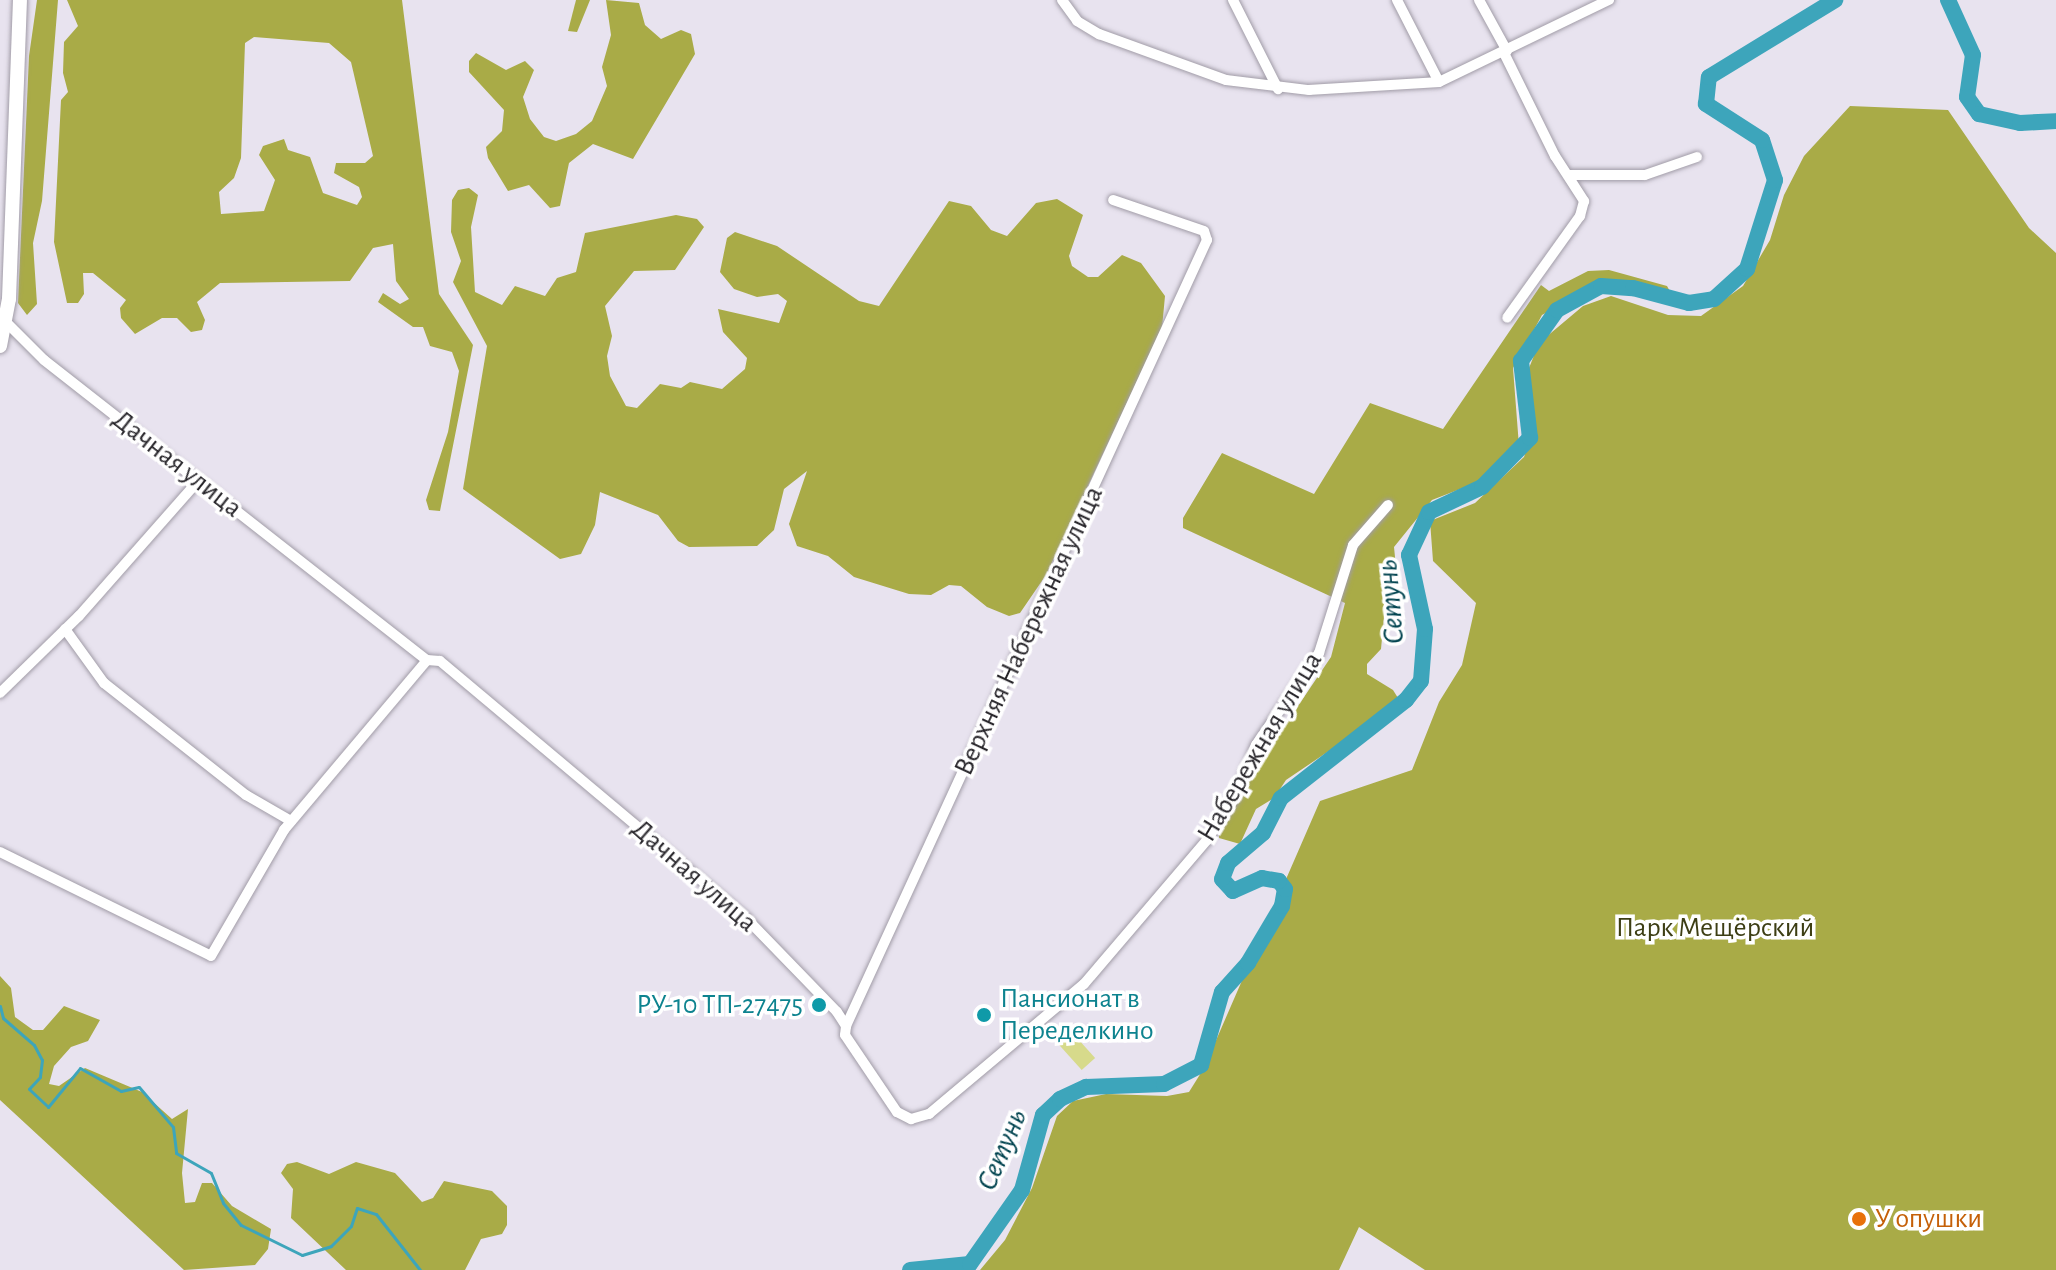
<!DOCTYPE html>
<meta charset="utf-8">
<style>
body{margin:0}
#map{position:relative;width:2056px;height:1270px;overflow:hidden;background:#e8e3ef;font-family:"Alegreya Sans",sans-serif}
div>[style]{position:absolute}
.green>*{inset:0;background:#d7da8b;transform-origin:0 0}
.forest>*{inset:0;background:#a9ab47}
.stream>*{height:3px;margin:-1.5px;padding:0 1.5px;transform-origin:1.5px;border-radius:1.5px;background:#3da5bb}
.river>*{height:16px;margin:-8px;padding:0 8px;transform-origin:8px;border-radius:8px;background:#3da5bb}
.roads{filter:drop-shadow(0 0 2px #a19ca7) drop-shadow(0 0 2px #a19ca7)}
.street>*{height:10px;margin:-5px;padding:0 5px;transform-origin:5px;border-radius:5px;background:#fff}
.secondary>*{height:14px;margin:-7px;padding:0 7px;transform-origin:7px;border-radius:7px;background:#fff}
.dots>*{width:22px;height:22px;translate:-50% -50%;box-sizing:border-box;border:4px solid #fff;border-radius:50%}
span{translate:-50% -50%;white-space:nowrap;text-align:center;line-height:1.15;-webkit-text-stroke:7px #fff;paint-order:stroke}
.street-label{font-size:28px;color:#262429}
.park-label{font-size:28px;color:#3d3e14}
.culture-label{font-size:28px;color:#0d838f}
.left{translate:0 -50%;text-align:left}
.right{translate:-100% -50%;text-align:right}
.food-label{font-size:28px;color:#c56008}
.water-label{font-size:30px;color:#01434f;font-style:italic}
</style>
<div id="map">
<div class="green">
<div style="left:1069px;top:1029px;width:39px;height:18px;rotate:48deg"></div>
</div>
<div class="forest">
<div style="clip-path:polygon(37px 0,58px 0,42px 201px,33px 243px,37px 304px,27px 315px,18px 303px,29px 56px)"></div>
<div style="clip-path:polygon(evenodd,67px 0,402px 0,439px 294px,473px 345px,440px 511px,429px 510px,426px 500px,448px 432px,459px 371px,452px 352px,430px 346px,423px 327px,413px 327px,378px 302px,383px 293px,400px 304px,409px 299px,396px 281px,393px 244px,373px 248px,350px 281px,220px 283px,197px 302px,205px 320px,202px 330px,191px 332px,177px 318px,162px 318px,135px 334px,121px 318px,120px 308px,126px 300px,93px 273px,83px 273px,84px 294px,78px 303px,67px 303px,54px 242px,61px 100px,68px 92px,63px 73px,64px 42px,78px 26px,67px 0,254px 37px,329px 43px,351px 62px,373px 156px,365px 163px,336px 163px,334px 173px,359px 187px,362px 197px,357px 205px,323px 193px,310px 157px,288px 150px,284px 139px,263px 146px,259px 155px,275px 180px,264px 211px,221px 214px,219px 192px,234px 178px,241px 158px,245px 43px,254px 37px)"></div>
<div style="clip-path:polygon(576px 0,590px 0,577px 32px,568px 31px)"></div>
<div style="clip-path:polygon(606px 0,639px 3px,645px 25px,661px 39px,681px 30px,691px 34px,695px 54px,633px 159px,593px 144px,569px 163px,560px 206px,550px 208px,529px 185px,508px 191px,488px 158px,486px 147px,502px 131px,504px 110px,469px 72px,469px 61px,476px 53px,506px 70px,525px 61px,534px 70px,523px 97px,530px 119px,544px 137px,556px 141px,576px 134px,592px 121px,607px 86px,602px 67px,611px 35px)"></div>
<div style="clip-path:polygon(1850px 106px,1948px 110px,2029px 228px,2056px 253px,2056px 1270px,1425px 1270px,1359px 1227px,1339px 1270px,980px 1270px,1005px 1240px,1032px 1188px,1057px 1116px,1073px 1101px,1106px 1094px,1167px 1096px,1189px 1092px,1204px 1068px,1320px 801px,1412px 770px,1439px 702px,1462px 665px,1476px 603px,1433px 561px,1430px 521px,1475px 503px,1524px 457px,1535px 424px,1529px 368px,1539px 343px,1583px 306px,1611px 296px,1668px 315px,1701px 316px,1743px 286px,1770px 240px,1784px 195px,1804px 156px)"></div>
<div style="clip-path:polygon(469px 188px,478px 195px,471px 227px,475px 292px,502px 305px,515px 286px,545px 296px,557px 278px,576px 272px,585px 233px,676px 215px,697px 219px,704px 227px,675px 270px,634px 271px,605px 306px,612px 336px,607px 356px,610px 376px,626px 406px,637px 408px,660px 384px,681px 388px,690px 382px,722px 389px,745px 369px,747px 358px,723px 332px,718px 309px,779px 323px,787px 301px,778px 294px,757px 297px,734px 289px,720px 272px,727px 238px,735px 232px,777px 246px,859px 301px,879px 306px,949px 201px,971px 206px,991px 230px,1007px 236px,1036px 203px,1057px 199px,1083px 215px,1069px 256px,1072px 266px,1088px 277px,1098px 277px,1122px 255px,1141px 263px,1165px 296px,1162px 328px,1046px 575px,1020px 613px,1009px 616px,987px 607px,961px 586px,949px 585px,931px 595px,909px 594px,854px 577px,828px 556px,797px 546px,789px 524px,807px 471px,784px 489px,774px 530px,757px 546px,689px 547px,678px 541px,658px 515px,600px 492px,595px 525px,581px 554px,560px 559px,463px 489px,487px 346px,453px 282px,461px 261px,451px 232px,452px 200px,458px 190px)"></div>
<div style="clip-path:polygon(1609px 270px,1667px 286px,1672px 295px,1602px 283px,1542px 315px,1513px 368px,1519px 446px,1491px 477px,1432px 500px,1394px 547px,1398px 587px,1384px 617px,1381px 649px,1367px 664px,1367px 674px,1393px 690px,1398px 698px,1394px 707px,1286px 780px,1274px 798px,1256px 809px,1240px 844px,1219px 838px,1219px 823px,1331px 657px,1345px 603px,1183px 528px,1183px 518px,1222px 453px,1314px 494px,1370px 403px,1443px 429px,1541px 285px,1549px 291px,1588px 271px)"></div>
<div style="clip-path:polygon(0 976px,11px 988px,15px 1017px,33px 1030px,43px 1030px,64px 1006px,100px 1020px,88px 1041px,71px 1047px,54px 1066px,49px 1084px,59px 1086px,85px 1068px,142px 1092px,172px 1119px,188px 1109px,182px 1173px,185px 1203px,195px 1202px,202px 1183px,212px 1183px,232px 1206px,271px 1229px,268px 1249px,255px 1265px,184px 1270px,0 1100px)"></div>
<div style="clip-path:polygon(297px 1162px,329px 1174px,356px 1162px,395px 1173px,422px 1202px,433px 1198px,444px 1181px,492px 1191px,507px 1206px,507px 1225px,502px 1234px,481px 1239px,465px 1270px,346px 1270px,291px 1218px,293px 1189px,281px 1173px,287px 1164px)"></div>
</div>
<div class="stream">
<div style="left:0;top:1006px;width:12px;rotate:76deg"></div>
<div style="left:3px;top:1018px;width:41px;rotate:41.1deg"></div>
<div style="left:34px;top:1045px;width:17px;rotate:62deg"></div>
<div style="left:42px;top:1060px;width:17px;rotate:97deg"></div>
<div style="left:40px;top:1077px;width:16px;rotate:133deg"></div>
<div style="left:29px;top:1089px;width:26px;rotate:43deg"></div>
<div style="left:48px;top:1107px;width:50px;rotate:-50.6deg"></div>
<div style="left:80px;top:1068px;width:47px;rotate:29.3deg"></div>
<div style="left:121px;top:1091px;width:18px;rotate:-13deg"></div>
<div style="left:139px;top:1087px;width:52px;rotate:49.6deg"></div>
<div style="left:173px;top:1127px;width:26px;rotate:83deg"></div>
<div style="left:176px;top:1153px;width:40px;rotate:29.7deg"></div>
<div style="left:211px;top:1173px;width:32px;rotate:68deg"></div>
<div style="left:223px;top:1203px;width:28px;rotate:51deg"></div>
<div style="left:241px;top:1225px;width:68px;rotate:26.2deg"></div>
<div style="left:302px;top:1255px;width:30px;rotate:-17deg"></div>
<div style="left:331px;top:1246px;width:28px;rotate:-45deg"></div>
<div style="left:351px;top:1226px;width:19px;rotate:-72deg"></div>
<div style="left:357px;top:1208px;width:20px;rotate:18deg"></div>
<div style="left:376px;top:1214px;width:71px;rotate:51.8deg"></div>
</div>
<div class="river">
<div style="left:1948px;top:0;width:60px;rotate:65.6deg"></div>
<div style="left:1973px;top:55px;width:42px;rotate:98.1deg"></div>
<div style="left:1967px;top:97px;width:21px;rotate:55deg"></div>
<div style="left:1979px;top:114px;width:42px;rotate:12.4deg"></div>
<div style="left:2020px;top:123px;width:36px;rotate:-3deg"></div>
<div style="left:910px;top:1270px;width:60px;rotate:-5.7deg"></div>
<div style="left:970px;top:1264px;width:90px;rotate:-54.9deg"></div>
<div style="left:1022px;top:1190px;width:78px;rotate:-74.4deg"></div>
<div style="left:1043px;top:1115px;width:23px;rotate:-43deg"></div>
<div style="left:1060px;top:1099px;width:29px;rotate:-25deg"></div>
<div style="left:1086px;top:1087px;width:78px;rotate:-2.2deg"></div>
<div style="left:1164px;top:1084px;width:42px;rotate:-27.2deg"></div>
<div style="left:1201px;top:1065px;width:76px;rotate:-74deg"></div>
<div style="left:1222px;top:992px;width:39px;rotate:-48deg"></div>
<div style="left:1248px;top:963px;width:66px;rotate:-59.2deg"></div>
<div style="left:1282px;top:906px;width:17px;rotate:-80deg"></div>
<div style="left:1285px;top:889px;width:10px;rotate:-127deg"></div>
<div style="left:1279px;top:881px;width:17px;rotate:-170deg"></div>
<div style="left:1262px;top:878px;width:32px;rotate:156deg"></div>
<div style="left:1233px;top:891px;width:16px;rotate:-133deg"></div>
<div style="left:1222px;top:879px;width:17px;rotate:-69deg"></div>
<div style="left:1228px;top:863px;width:46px;rotate:-40.6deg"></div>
<div style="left:1263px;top:833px;width:39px;rotate:-63deg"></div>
<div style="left:1281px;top:798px;width:159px;rotate:-38.1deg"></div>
<div style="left:1406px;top:700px;width:24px;rotate:-52deg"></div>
<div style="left:1421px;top:681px;width:52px;rotate:-85.6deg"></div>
<div style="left:1425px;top:629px;width:76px;rotate:-102.2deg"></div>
<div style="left:1409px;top:555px;width:47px;rotate:-65.1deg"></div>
<div style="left:1429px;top:512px;width:59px;rotate:-25.3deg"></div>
<div style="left:1482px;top:487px;width:69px;rotate:-45.6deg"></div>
<div style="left:1530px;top:438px;width:78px;rotate:-96.7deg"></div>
<div style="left:1521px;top:361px;width:62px;rotate:-54.8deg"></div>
<div style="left:1557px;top:310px;width:50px;rotate:-28.6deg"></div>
<div style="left:1601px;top:286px;width:32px;rotate:4deg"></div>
<div style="left:1633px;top:288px;width:58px;rotate:15deg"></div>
<div style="left:1689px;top:303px;width:25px;rotate:-9deg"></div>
<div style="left:1714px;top:299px;width:45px;rotate:-42.3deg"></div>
<div style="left:1747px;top:269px;width:93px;rotate:-72.5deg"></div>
<div style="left:1775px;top:180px;width:42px;rotate:-108deg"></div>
<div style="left:1762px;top:140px;width:67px;rotate:-147.3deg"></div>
<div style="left:1706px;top:104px;width:27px;rotate:-84deg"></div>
<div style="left:1709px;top:77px;width:148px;rotate:-31.4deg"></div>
</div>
<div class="roads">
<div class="street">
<div style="left:1062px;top:0;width:26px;rotate:54deg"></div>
<div style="left:1077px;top:21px;width:26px;rotate:31deg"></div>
<div style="left:1099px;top:34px;width:135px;rotate:19.9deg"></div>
<div style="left:1226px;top:80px;width:84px;rotate:6.9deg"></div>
<div style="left:1309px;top:90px;width:130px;rotate:-3.5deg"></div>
<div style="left:1439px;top:82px;width:189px;rotate:-25.8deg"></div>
<div style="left:1233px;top:0;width:100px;rotate:63.2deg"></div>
<div style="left:1397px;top:0;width:92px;rotate:62.9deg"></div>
<div style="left:1479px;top:0;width:58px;rotate:61.2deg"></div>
<div style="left:1504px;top:53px;width:115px;rotate:63.7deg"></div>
<div style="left:1555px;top:156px;width:54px;rotate:57.2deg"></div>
<div style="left:1584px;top:201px;width:16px;rotate:105deg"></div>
<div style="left:1580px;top:216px;width:125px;rotate:125.6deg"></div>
<div style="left:1569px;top:175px;width:76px"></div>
<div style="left:1645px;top:175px;width:55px;rotate:-19.1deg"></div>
<div style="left:7px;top:323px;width:52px;rotate:45deg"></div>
<div style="left:44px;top:360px;width:487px;rotate:38.1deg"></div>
<div style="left:65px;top:629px;width:67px;rotate:54.2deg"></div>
<div style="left:104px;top:683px;width:181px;rotate:38.3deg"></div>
<div style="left:246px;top:795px;width:52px;rotate:30deg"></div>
<div style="left:427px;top:660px;width:13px;rotate:4deg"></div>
<div style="left:440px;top:661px;width:401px;rotate:40deg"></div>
<div style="left:747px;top:919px;width:129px;rotate:45.9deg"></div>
<div style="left:837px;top:1012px;width:17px;rotate:57deg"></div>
<div style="left:846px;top:1026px;width:9px;rotate:96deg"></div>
<div style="left:845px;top:1035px;width:93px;rotate:56deg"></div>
<div style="left:897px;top:1112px;width:16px;rotate:27deg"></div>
<div style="left:911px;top:1119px;width:19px;rotate:-16deg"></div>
<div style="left:929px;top:1114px;width:202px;rotate:-40deg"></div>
<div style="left:1084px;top:984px;width:189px;rotate:-49.5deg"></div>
<div style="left:1207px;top:840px;width:53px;rotate:-56.6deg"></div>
<div style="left:1236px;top:796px;width:55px;rotate:-68.6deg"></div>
<div style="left:1256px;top:745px;width:112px;rotate:-55.6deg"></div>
<div style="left:1319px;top:653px;width:113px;rotate:-72.5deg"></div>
<div style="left:1353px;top:545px;width:53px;rotate:-48.8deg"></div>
<div style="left:0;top:693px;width:110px;rotate:-44.3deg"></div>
<div style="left:79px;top:616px;width:180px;rotate:-48.6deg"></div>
<div style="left:0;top:852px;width:235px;rotate:26.2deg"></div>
<div style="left:211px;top:956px;width:146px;rotate:-59.9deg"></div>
<div style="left:284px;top:830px;width:222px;rotate:-49.9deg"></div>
<div style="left:846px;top:1026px;width:865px;rotate:-65.33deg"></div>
<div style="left:1207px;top:240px;width:9px;rotate:-108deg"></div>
<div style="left:1204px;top:231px;width:96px;rotate:-161.2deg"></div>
</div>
<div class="secondary">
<div style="left:0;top:346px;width:48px;rotate:-79.2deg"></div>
<div style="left:9px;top:299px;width:299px;rotate:-87.9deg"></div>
</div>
</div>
<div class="dots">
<div style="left:819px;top:1005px;background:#0f9aa8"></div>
<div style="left:984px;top:1015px;background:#0f9aa8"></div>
<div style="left:1859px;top:1219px;background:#e8710a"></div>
</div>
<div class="street-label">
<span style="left:177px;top:464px;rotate:38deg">Дачная улица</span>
<span style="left:1029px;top:631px;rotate:-65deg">Верхняя Набережная улица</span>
<span style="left:1260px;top:747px;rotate:-59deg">Набережная улица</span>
<span style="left:694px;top:876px;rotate:41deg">Дачная улица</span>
</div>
<div class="park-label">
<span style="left:1715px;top:928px">Парк Мещёрский</span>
</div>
<div class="culture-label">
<span class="left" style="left:1000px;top:1015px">Пансионат в<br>Переделкино</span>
<span class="right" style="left:803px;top:1005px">РУ-10 ТП-27475</span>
</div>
<div class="food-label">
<span class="left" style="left:1875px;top:1219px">У опушки</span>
</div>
<div class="water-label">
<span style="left:1391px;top:602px;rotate:-95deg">Сетунь</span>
<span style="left:1002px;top:1150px;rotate:-67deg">Сетунь</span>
</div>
</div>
